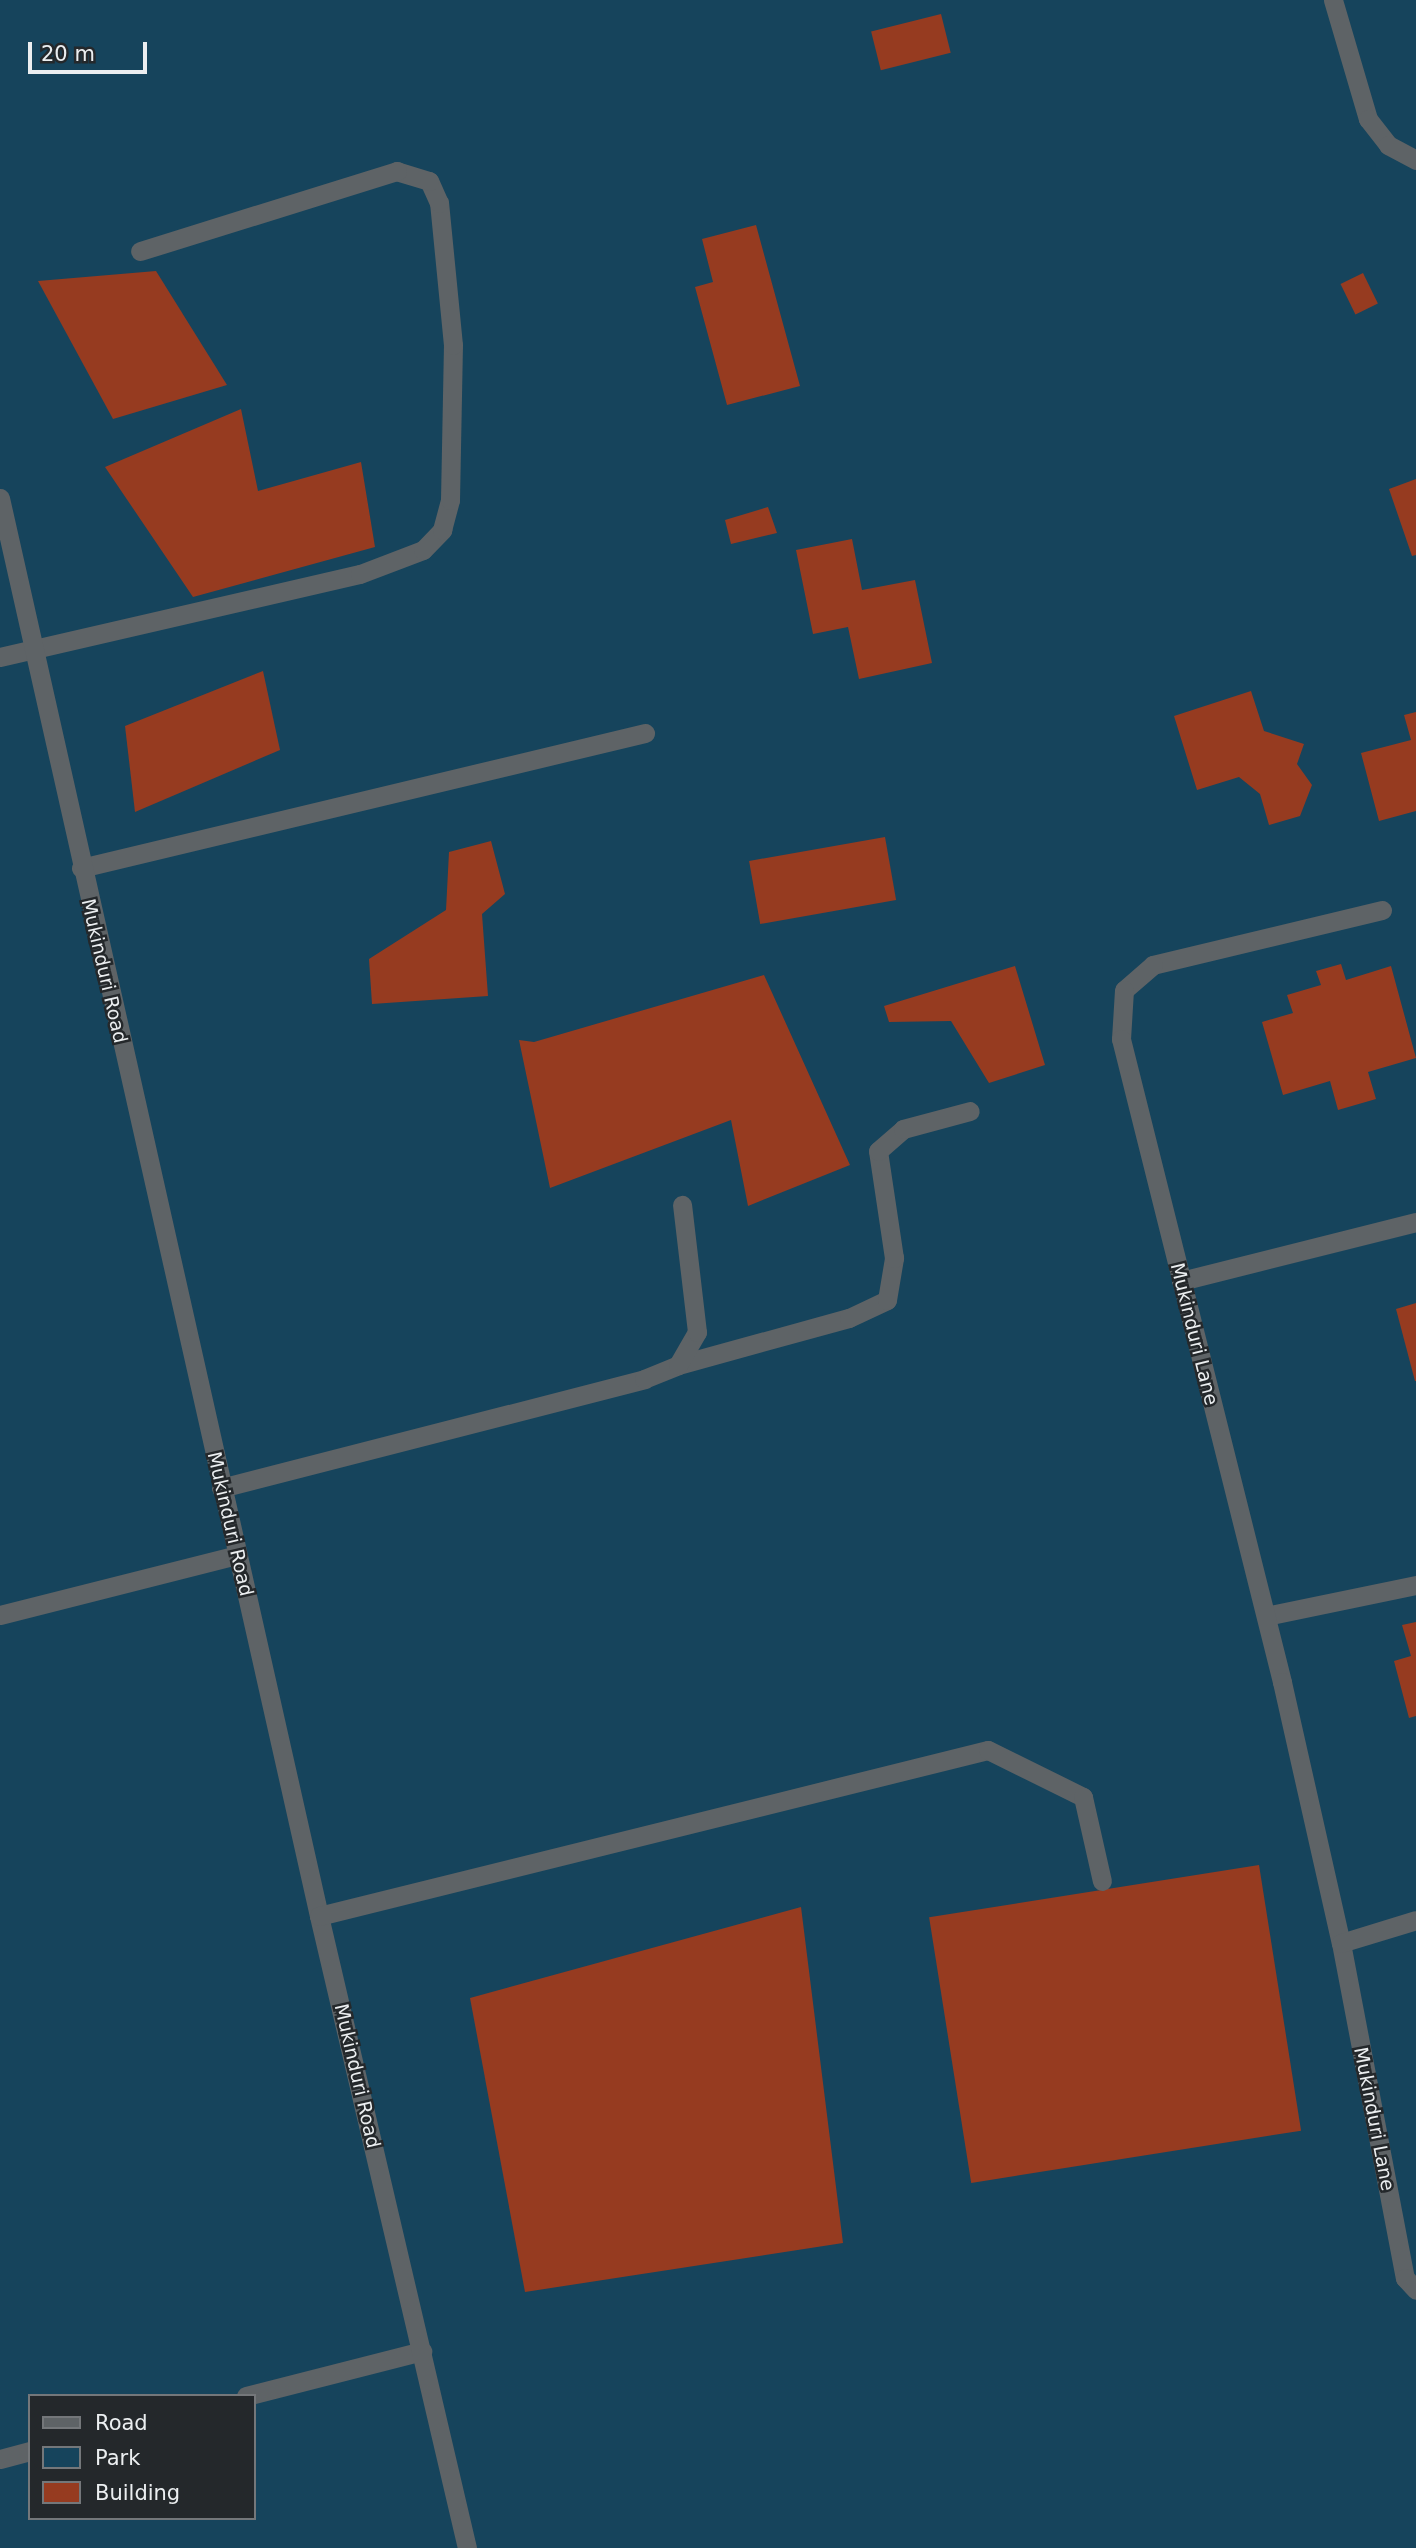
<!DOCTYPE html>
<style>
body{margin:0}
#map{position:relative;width:1416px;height:2548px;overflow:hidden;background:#24282b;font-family:"DejaVu Sans",sans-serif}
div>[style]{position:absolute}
.green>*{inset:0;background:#16445c}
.building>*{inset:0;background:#963b20;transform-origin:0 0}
.service>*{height:19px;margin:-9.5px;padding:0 9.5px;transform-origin:9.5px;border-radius:9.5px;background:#5e6366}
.minor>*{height:19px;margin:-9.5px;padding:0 9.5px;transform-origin:9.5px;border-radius:9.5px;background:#5e6366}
span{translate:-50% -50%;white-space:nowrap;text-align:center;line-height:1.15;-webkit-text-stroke:5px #24282b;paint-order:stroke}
.street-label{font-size:19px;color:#ebeef0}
.legend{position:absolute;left:28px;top:2394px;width:228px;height:126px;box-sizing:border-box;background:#24282b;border:2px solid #74777a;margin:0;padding:9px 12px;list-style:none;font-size:21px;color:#ebeef0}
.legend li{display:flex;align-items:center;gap:14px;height:35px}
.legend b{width:35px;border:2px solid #74777a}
.scale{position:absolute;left:28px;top:42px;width:119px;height:32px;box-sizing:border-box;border:4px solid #ebeef0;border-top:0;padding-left:9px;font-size:21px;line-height:24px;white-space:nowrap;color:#ebeef0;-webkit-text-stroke:5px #24282b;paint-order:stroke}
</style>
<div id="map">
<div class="green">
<div style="clip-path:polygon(evenodd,0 0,1416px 0,1416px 2548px,0 2548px,0 0,30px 2396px,254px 2396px,254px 2518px,30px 2518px,30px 2396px)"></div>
</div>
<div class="building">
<div style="left:941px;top:14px;width:40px;height:72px;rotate:76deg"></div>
<div style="clip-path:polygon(756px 225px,800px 386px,727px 405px,695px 287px,713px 282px,702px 239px)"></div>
<div style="clip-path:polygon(156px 271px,227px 385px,113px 419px,38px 281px)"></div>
<div style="left:1363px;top:273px;width:34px;height:25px;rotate:64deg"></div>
<div style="clip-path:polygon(241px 409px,258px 491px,361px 462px,375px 547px,193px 597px,105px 467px)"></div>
<div style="clip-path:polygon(1416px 479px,1416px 555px,1412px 556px,1389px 489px)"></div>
<div style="clip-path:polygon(768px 507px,777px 533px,731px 544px,725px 520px)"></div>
<div style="clip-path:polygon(852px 539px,862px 590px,915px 580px,932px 663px,859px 679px,848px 627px,813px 634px,796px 550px)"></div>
<div style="clip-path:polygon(263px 671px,280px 750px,135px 812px,125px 726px)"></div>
<div style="clip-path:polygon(1251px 691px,1264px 731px,1304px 744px,1297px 764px,1312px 785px,1300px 816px,1269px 825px,1260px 794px,1239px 777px,1197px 790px,1174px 716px)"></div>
<div style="clip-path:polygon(1416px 712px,1416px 811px,1379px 821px,1361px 753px,1411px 740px,1404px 715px)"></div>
<div style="left:885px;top:837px;width:64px;height:138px;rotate:80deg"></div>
<div style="clip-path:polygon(491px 841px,505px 894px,482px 914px,488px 996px,372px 1004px,369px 959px,446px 910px,449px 852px)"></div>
<div style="clip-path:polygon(1341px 964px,1346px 980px,1391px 966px,1416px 1058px,1368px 1072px,1376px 1099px,1338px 1110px,1330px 1081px,1283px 1095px,1262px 1022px,1293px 1013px,1287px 995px,1321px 985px,1316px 971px)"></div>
<div style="clip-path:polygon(1015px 966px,1045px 1065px,989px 1083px,951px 1021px,889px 1022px,884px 1006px)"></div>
<div style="clip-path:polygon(764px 975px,850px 1165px,748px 1206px,731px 1120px,550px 1188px,519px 1040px,534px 1042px)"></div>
<div style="clip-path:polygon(1416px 1303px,1416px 1381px,1415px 1381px,1396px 1309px)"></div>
<div style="clip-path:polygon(1416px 1622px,1416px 1716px,1409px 1718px,1394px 1661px,1411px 1656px,1402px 1625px)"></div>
<div style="left:1259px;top:1865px;width:269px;height:334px;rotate:81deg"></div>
<div style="clip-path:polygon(801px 1907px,843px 2243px,525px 2292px,470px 1998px)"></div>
</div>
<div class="service">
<div style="left:0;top:657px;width:369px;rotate:-13deg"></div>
<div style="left:360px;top:574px;width:67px;rotate:-20.9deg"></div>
<div style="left:423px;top:550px;width:28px;rotate:-46deg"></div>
<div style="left:442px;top:530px;width:31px;rotate:-75deg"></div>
<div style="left:450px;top:500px;width:155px;rotate:-88.9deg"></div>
<div style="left:453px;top:345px;width:143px;rotate:-95.6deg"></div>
<div style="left:439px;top:203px;width:24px;rotate:-114deg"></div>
<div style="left:429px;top:181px;width:34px;rotate:-163deg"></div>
<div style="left:397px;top:171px;width:269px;rotate:162.7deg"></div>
<div style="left:81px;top:868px;width:580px;rotate:-13.46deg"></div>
<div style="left:1181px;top:1281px;width:242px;rotate:-14.1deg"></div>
<div style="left:678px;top:1365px;width:177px;rotate:-15.4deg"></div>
<div style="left:849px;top:1318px;width:42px;rotate:-25.3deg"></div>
<div style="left:887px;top:1300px;width:43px;rotate:-80.5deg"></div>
<div style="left:894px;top:1258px;width:108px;rotate:-98.5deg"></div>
<div style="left:878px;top:1151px;width:33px;rotate:-41deg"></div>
<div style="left:903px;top:1129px;width:69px;rotate:-15deg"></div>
<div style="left:221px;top:1488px;width:437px;rotate:-14.4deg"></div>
<div style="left:644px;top:1379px;width:37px;rotate:-22deg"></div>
<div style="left:678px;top:1365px;width:38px;rotate:-60deg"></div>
<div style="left:697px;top:1332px;width:128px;rotate:-96.7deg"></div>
<div style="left:0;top:1615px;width:244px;rotate:-14.2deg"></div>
<div style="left:1266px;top:1616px;width:153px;rotate:-11.7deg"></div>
<div style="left:246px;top:2396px;width:182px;rotate:-14.3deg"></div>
<div style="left:0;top:2459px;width:31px;rotate:-15deg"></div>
</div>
<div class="minor">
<div style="left:1333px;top:0;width:124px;rotate:73.6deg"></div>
<div style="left:1368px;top:119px;width:33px;rotate:52deg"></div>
<div style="left:1388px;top:145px;width:32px;rotate:28deg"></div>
<div style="left:0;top:498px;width:1453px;rotate:77.32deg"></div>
<div style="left:319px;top:1916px;width:649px;rotate:76.82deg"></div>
<div style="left:1382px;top:910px;width:236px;rotate:166.5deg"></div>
<div style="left:1153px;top:965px;width:38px;rotate:139deg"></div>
<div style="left:1124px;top:990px;width:49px;rotate:93.5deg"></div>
<div style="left:1121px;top:1039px;width:663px;rotate:75.94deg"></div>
<div style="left:1282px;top:1682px;width:268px;rotate:77.3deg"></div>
<div style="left:1341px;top:1943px;width:341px;rotate:79.2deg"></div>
<div style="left:1405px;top:2278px;width:16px;rotate:47deg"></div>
<div style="left:319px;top:1916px;width:689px;rotate:-13.94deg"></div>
<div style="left:988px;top:1750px;width:106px;rotate:26.3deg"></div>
<div style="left:1083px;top:1797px;width:86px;rotate:77.3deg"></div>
<div style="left:1341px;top:1943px;width:78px;rotate:-17deg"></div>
</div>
<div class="street-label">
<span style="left:104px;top:971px;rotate:77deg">Mukinduri Road</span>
<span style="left:1194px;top:1334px;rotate:76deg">Mukinduri Lane</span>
<span style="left:230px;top:1524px;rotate:77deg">Mukinduri Road</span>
<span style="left:357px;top:2076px;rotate:77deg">Mukinduri Road</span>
<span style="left:1374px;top:2119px;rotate:79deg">Mukinduri Lane</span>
</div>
<ul class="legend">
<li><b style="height:9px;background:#5e6366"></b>Road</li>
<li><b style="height:19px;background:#16445c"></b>Park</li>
<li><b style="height:19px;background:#963b20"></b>Building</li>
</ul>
<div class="scale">20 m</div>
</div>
